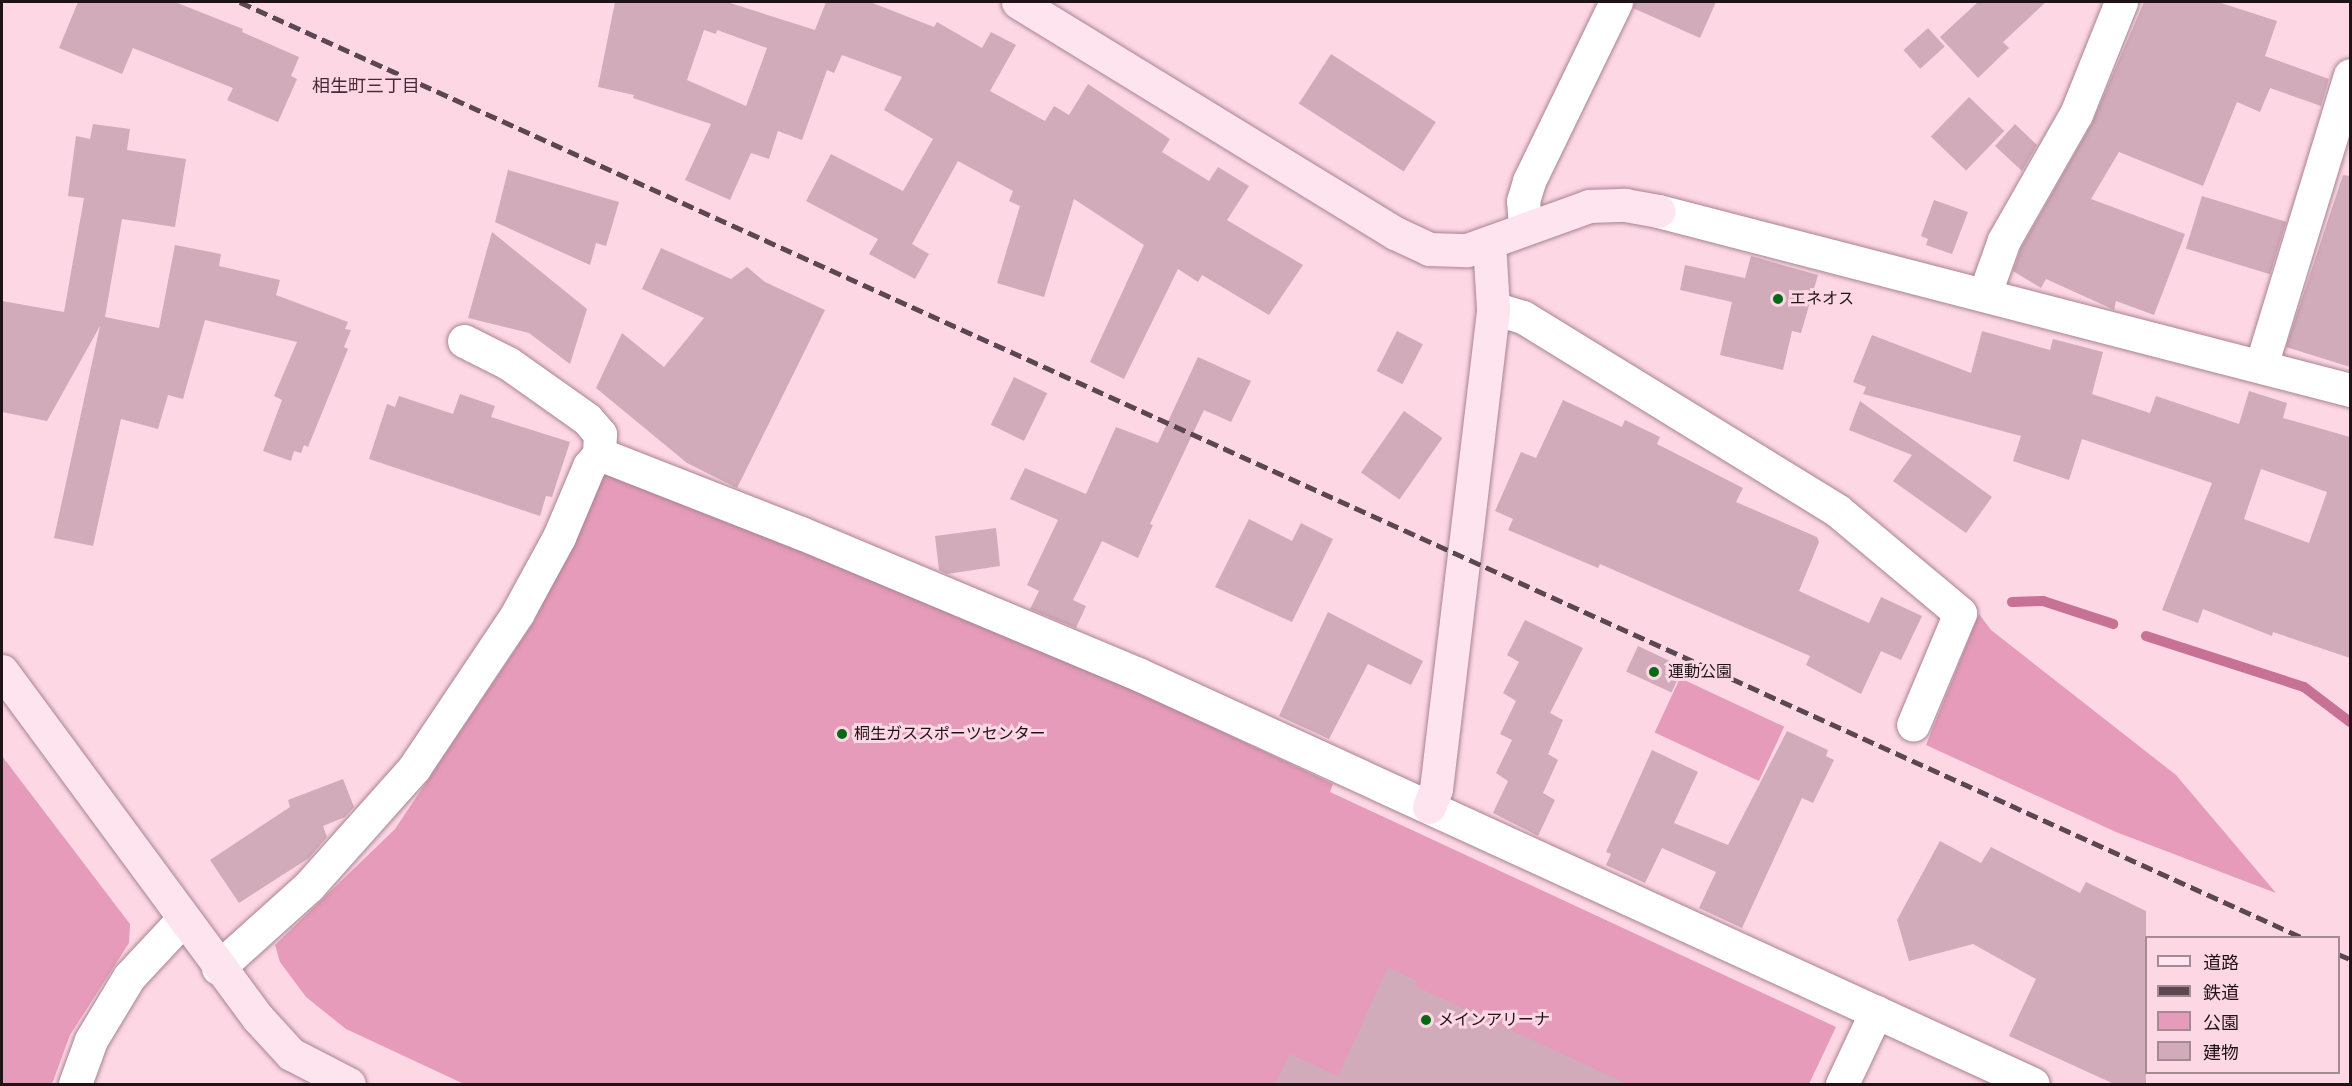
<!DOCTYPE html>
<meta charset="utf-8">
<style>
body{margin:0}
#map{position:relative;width:2352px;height:1086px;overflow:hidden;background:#fed7e5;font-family:"Public Sans","Noto Sans JP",sans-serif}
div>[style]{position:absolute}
.green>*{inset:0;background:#e59bb9;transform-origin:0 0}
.stream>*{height:10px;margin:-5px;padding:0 5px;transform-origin:5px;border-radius:5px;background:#c77195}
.building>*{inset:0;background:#d1abb9;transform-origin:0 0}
.roads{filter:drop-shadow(0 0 2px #a78390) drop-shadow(0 0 2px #a78390)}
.street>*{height:33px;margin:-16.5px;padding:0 16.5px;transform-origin:16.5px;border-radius:16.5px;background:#fff}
.secondary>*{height:33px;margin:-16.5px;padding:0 16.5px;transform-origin:16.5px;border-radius:16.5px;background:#fde4ee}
.rail>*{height:4.5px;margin-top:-2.25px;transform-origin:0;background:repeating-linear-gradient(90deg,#5b474f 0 12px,transparent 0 18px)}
.dots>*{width:16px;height:16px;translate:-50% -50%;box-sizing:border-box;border:3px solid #fed7e5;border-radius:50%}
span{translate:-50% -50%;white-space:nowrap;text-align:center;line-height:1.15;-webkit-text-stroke:6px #fed7e5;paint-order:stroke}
.poi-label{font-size:16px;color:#201318}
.left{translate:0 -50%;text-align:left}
.neighbourhood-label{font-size:18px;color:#482a36}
.frame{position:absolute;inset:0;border:3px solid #201318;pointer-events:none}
.legend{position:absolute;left:2145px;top:936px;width:195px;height:138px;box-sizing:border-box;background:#fed7e5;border:2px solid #a58993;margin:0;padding:8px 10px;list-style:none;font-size:18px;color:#201318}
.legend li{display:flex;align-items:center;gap:12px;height:30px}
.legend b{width:30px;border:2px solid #a58993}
</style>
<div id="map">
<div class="green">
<div style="clip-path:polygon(614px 469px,1132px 689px,1333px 784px,1330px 792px,1836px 1027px,1809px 1084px,464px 1084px,346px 1029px,306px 997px,280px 962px,275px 945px,395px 829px,535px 620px,602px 475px)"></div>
<div style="clip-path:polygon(1979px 614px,1991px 630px,2176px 775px,2276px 893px,2116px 832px,1926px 745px)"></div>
<div style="left:1680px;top:678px;width:115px;height:60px;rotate:25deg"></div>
<div style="clip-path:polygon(2px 756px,130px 924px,129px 943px,70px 1035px,52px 1084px,2px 1084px)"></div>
</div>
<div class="stream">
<div style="left:2012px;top:602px;width:31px;rotate:-2deg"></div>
<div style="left:2043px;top:601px;width:74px;rotate:18.2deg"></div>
<div style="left:2146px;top:636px;width:166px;rotate:17.9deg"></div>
<div style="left:2304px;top:687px;width:58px;rotate:37.3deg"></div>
</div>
<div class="building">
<div style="clip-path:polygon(78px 2px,175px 2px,243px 29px,242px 32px,299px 57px,291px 76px,297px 79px,278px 122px,227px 100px,233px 88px,133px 48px,122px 74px,59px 48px)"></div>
<div style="clip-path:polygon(evenodd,615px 2px,727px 2px,815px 30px,826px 2px,870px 2px,934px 27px,937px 22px,982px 48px,991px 32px,1016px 45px,990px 91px,1045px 121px,1054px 106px,1069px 115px,1088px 84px,1170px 139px,1162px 152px,1209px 181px,1218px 167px,1249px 186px,1227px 220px,1303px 265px,1269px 315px,1202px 275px,1198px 282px,1178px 269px,1124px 379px,1090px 362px,1144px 245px,1074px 199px,1044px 297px,997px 283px,1020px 206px,1009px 201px,1013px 191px,958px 161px,912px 244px,929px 254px,915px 279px,869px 254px,878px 239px,806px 201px,831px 154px,903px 191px,933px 139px,884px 110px,902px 77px,842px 55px,834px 73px,827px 70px,802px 140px,778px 131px,769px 159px,751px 153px,730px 200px,685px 180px,711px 124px,633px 98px,634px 95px,598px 87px,615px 2px,704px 30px,716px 34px,717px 30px,767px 48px,746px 106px,687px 80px,704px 30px)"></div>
<div style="clip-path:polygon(1635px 2px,1716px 2px,1700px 38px,1633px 8px)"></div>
<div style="clip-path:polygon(1978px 2px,2046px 2px,2003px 42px,2009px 48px,1978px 78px,1940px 37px)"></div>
<div style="clip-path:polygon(2144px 2px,2218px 2px,2277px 21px,2265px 56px,2329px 79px,2321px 106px,2270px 88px,2260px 112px,2237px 102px,2203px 186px,2119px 152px,2091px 199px,2185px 234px,2154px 315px,2116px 301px,2114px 310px,2110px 308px,2046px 279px,2041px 288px,2013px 271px,2021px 248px,2092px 123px)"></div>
<div style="left:1928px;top:28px;width:25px;height:33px;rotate:48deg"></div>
<div style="left:1331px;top:54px;width:125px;height:59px;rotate:33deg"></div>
<div style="left:1969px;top:97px;width:49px;height:55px;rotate:44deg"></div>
<div style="clip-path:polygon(93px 124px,130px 129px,127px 150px,186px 159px,175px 227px,122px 219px,105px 317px,159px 328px,175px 245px,221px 254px,219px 266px,280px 280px,276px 295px,348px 322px,345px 329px,351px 330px,344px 347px,348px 349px,308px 447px,304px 445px,301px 453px,294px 451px,291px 461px,263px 451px,282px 400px,274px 396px,297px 342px,205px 320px,183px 399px,168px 395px,158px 429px,121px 419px,93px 546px,54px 538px,100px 326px,47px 421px,2px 412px,2px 301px,64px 312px,84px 198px,68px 196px,76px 136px,90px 139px)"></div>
<div style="clip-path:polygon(2015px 124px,2037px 145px,2022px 171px,1995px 146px)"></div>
<div style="clip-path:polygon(508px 170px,619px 202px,606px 246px,596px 243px,590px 265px,495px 222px)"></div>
<div style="clip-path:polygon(2343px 175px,2350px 176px,2350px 367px,2286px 347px)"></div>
<div style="left:2202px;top:196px;width:88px;height:55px;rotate:17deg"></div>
<div style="clip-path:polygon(1934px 200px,1968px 212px,1952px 254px,1926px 245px,1928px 239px,1921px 236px)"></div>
<div style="clip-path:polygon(492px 232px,587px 309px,570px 364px,529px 333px,468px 318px)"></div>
<div style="clip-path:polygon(661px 248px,731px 279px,747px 267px,765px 282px,825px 310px,737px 488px,687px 463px,596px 388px,622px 333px,664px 367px,704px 318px,642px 289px)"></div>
<div style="clip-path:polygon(1751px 256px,1818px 275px,1801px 333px,1792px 331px,1783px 370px,1720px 355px,1732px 302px,1680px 290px,1685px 265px,1745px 278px)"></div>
<div style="left:1397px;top:331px;width:29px;height:45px;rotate:27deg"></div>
<div style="clip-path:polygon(evenodd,1982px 331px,2050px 350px,2053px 339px,2103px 352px,2092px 394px,2150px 413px,2156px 396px,2239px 424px,2249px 391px,2287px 403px,2283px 418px,2350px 437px,2350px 658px,2273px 632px,2272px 636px,2203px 609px,2198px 623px,2162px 610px,2212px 483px,2082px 439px,2069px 480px,2013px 461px,2021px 436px,1863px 394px,1866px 387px,1853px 382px,1872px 335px,1971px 373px,1982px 331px,2261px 469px,2327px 492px,2309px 543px,2244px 519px,2261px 469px)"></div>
<div style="clip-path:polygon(1198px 357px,1251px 381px,1231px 422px,1204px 410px,1150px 524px,1153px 525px,1138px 558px,1102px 541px,1073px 600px,1086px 606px,1076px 628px,1030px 609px,1039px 591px,1027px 585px,1058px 520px,1010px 499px,1025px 468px,1086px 494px,1116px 427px,1158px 443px)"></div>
<div style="left:1014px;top:377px;width:37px;height:53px;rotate:26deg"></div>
<div style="clip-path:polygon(460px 394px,495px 406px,491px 417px,570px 442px,552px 497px,546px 496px,540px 516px,369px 459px,387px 404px,395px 407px,399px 396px,453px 414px)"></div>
<div style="clip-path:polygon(1563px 400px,1622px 427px,1625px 420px,1660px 437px,1657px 444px,1743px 488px,1736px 502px,1817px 537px,1819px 542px,1799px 591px,1869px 623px,1881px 597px,1922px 616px,1901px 660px,1881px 651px,1861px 694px,1806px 665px,1810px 656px,1600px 564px,1598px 568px,1508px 530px,1513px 519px,1495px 511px,1521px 452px,1536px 458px)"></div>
<div style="clip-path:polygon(1860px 401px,1992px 497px,1966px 533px,1893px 481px,1912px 455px,1849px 430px)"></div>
<div style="left:1404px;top:411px;width:47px;height:75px;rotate:35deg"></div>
<div style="clip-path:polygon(1249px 519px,1292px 541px,1301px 523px,1333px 539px,1292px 622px,1215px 587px)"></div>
<div style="clip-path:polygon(996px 528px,1000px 566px,947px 574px,939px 570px,935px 536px)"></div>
<div style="clip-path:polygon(1328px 612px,1423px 661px,1411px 685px,1368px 664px,1329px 739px,1279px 716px)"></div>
<div style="clip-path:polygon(1525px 620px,1583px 648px,1550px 713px,1563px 720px,1548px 754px,1558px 760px,1543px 793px,1555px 800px,1538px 836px,1493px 813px,1508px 781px,1496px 773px,1512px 740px,1500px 734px,1516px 701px,1503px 693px,1519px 662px,1507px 655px)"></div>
<div style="left:1638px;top:646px;width:50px;height:28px;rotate:25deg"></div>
<div style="clip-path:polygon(1787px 731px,1828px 750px,1826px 756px,1834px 760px,1813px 803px,1802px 798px,1742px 928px,1699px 908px,1716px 872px,1662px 848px,1645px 883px,1606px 865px,1611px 854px,1606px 852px,1652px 750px,1698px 772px,1674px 823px,1728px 845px)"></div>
<div style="clip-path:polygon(343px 779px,354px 807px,345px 817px,323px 826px,327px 837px,309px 858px,239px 903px,210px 860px,290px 807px,288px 800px)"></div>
<div style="clip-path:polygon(1940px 841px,1981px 863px,1991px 847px,2080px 893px,2086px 882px,2146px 911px,2146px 1084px,2114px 1084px,2009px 1036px,2036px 979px,1973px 944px,1909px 961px,1897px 920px)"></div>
<div style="clip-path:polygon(1388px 967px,1417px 981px,1415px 986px,1628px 1084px,1275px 1084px,1290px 1054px,1338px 1076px)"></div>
</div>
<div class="roads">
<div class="street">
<div style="left:1658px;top:211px;width:715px;rotate:14.5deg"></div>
<div style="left:1525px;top:227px;width:26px;rotate:-94deg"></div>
<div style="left:1523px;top:201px;width:21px;rotate:-73deg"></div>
<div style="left:1529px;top:181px;width:199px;rotate:-64.1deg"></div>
<div style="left:1985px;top:293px;width:56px;rotate:-70.3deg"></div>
<div style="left:2004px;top:240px;width:145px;rotate:-60.3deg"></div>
<div style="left:2076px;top:114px;width:121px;rotate:-68.1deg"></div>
<div style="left:1493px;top:308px;width:31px;rotate:17deg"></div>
<div style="left:1523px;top:317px;width:370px;rotate:31.6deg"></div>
<div style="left:1838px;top:511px;width:159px;rotate:39.9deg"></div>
<div style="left:1960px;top:613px;width:121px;rotate:112.8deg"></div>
<div style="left:464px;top:341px;width:49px;rotate:26.6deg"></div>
<div style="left:508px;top:363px;width:97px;rotate:35.3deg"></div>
<div style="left:587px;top:419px;width:20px;rotate:49deg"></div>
<div style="left:600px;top:434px;width:20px;rotate:93deg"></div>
<div style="left:2261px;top:366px;width:304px;rotate:-73deg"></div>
<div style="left:599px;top:454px;width:217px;rotate:21.4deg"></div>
<div style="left:801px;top:533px;width:365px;rotate:22.7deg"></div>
<div style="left:1138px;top:674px;width:984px;rotate:24.61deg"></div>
<div style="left:218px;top:968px;width:122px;rotate:-42deg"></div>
<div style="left:309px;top:886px;width:158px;rotate:-48.3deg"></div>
<div style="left:414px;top:768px;width:185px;rotate:-56.2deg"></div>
<div style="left:517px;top:614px;width:88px;rotate:-61.4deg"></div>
<div style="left:559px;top:537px;width:77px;rotate:-67.1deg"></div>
<div style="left:589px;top:466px;width:16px;rotate:-50deg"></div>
<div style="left:75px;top:1084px;width:47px;rotate:-70deg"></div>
<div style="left:91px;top:1040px;width:74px;rotate:-58.9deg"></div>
<div style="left:129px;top:977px;width:79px;rotate:-47deg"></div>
<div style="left:1842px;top:1084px;width:80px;rotate:-64.7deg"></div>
</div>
<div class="secondary">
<div style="left:1018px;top:2px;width:442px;rotate:31.5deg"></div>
<div style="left:1395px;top:233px;width:38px;rotate:25deg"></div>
<div style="left:1429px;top:249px;width:38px;rotate:2deg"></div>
<div style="left:1467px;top:250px;width:130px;rotate:-19.8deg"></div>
<div style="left:1589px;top:206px;width:36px;rotate:-2deg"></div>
<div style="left:1625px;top:205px;width:34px;rotate:10deg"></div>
<div style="left:2px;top:671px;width:431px;rotate:53.6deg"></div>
<div style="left:258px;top:1018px;width:49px;rotate:47.5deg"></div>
<div style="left:291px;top:1054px;width:65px;rotate:27.3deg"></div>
<div style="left:1429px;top:807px;width:19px;rotate:-69deg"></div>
<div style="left:1436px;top:789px;width:484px;rotate:-83.2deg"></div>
<div style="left:1493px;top:308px;width:65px;rotate:-93.5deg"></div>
</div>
</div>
<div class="rail">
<div style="left:240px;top:2px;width:2265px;rotate:24.4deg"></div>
<div style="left:2338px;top:954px;width:13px;rotate:23deg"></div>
</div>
<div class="dots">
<div style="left:1778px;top:299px;background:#036914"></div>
<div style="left:1654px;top:672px;background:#036914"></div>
<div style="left:842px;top:734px;background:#036914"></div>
<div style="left:1426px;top:1020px;background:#036914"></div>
</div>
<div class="poi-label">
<span class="left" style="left:1790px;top:299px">エネオス</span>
<span class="left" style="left:1668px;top:672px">運動公園</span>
<span class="left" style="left:854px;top:734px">桐生ガススポーツセンター</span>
<span class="left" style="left:1438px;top:1020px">メインアリーナ</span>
</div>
<div class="neighbourhood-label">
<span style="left:366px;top:86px">相生町三丁目</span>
</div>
<div class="frame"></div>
<ul class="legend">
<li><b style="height:8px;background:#fde4ee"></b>道路</li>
<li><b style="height:8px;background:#5b474f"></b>鉄道</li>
<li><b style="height:16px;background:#e59bb9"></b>公園</li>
<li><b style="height:16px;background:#d1abb9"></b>建物</li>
</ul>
</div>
